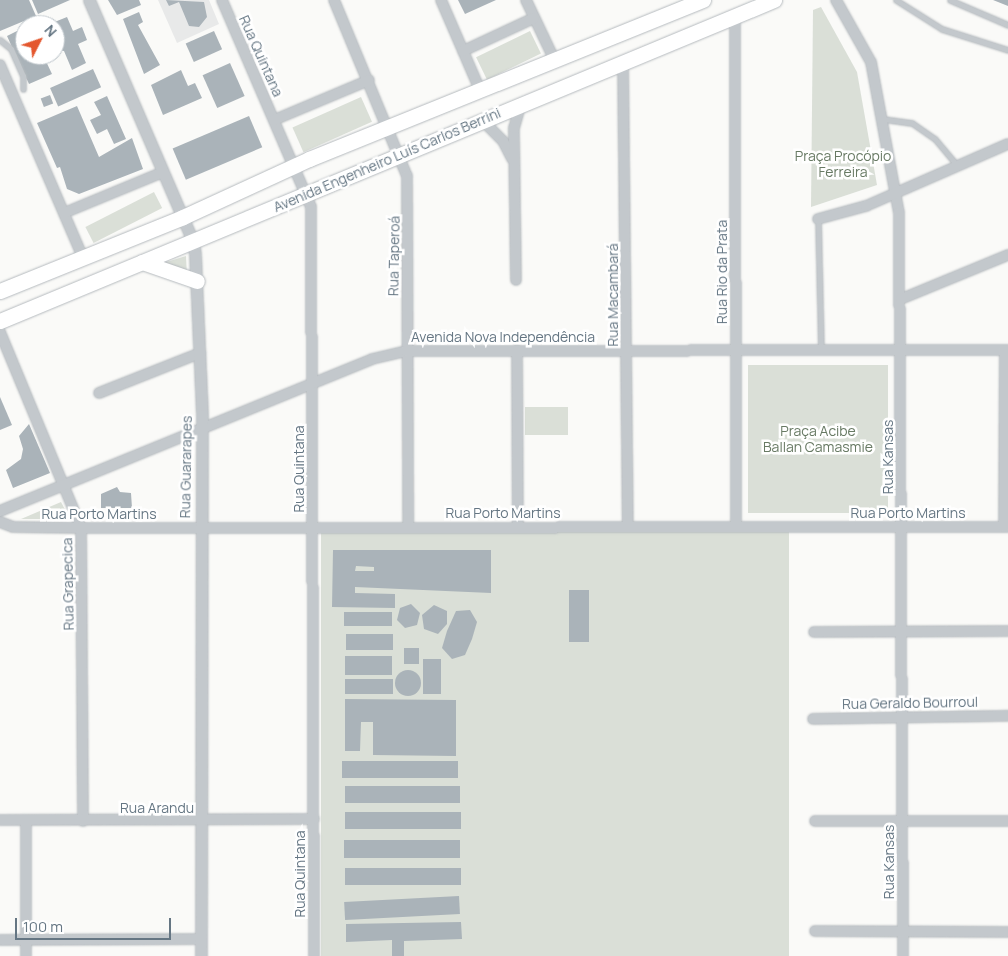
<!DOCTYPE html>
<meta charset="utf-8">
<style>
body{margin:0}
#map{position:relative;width:1008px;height:956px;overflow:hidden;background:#fafaf8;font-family:Manrope,sans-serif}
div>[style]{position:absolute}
.built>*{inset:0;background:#e8e9e9}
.green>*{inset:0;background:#dadfd7;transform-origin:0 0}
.building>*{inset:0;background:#aab3b9;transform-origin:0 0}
.round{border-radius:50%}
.roads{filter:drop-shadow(0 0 1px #b5babe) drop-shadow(0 0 1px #b5babe)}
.service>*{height:5px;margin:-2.5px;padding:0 2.5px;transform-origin:2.5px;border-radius:2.5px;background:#c3c8cc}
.minor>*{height:10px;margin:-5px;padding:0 5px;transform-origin:5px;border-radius:5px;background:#c3c8cc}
.tertiary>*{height:11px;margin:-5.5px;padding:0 5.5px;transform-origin:5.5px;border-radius:5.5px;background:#c3c8cc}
.primary>*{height:15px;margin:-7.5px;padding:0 7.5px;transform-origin:7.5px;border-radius:7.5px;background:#fff}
span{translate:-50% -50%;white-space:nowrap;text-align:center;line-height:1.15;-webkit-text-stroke:5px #fff;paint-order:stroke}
.street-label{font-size:14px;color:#657683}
.park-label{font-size:14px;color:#687a64}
.north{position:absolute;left:15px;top:15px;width:50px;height:50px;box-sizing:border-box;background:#fff;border:1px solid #c1c8cd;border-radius:50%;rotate:49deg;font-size:14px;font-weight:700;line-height:20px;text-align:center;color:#657683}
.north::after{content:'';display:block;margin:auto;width:18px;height:22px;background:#e4572e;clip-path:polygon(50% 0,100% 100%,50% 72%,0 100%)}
.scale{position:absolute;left:15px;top:918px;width:156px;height:22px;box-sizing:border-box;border:2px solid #657683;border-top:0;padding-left:6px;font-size:15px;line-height:18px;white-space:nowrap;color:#657683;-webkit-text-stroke:4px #fff;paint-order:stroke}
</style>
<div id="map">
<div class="built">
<div style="clip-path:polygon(158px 0,209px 0,219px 24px,177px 43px)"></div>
</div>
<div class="green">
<div style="clip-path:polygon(821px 7px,857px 72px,877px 185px,811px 207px,813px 10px)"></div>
<div style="left:530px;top:31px;width:25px;height:60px;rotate:64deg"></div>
<div style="left:361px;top:97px;width:27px;height:75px;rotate:66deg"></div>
<div style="left:154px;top:192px;width:18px;height:77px;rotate:63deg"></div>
<div style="clip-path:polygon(186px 256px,187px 276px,160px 264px)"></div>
<div style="left:748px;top:365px;width:140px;height:148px"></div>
<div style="left:525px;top:407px;width:43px;height:28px"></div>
<div style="clip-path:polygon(61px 502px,70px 519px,21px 519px)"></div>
<div style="left:321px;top:532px;width:468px;height:424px"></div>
</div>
<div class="building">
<div style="clip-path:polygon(0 0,29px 0,36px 16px,0 31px)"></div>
<div style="clip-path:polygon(32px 0,70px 0,38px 14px)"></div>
<div style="clip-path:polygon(108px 0,139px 0,141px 5px,117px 15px)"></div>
<div style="clip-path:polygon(166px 0,204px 2px,207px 17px,199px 27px,189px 26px,179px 2px,169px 6px)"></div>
<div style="clip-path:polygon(458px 0,496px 0,465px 14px)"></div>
<div style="clip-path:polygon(993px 0,1008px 0,1008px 6px)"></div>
<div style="clip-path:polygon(139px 12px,143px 22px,138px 25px,160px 65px,144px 74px,123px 19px)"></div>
<div style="clip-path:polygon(67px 17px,73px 31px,82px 27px,87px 40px,78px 44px,86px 63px,72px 70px,64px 51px,55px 50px,59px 38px,52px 23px)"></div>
<div style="clip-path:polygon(25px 27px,25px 55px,43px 55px,52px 74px,29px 84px,7px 36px)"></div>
<div style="left:214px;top:31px;width:20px;height:31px;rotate:66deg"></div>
<div style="left:230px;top:63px;width:36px;height:30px;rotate:66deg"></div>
<div style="left:93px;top:69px;width:20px;height:47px;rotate:66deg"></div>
<div style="clip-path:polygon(181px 70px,188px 86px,195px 83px,202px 98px,163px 115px,151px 85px)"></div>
<div style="left:50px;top:95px;width:9px;height:10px;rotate:69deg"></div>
<div style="clip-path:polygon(107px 96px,126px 139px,114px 144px,107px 129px,97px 134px,90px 120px,101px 115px,94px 102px)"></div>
<div style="clip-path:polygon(77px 106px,99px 157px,132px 138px,143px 169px,79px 194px,67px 189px,60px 167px,57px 168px,37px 123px)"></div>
<div style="left:249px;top:116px;width:34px;height:83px;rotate:67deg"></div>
<div style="clip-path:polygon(0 397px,12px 425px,0 430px)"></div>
<div style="clip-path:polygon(29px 424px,50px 473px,13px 488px,6px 470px,21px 459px,23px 449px,19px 436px)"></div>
<div style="clip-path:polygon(117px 487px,120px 492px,131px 493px,132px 508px,101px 508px,101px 494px)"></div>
<div style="clip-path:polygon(evenodd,333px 550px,491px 550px,491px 593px,355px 587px,355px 593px,395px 594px,395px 608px,332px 607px,333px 550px,356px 566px,374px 567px,374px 571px,355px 571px,356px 566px)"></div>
<div style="left:569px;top:590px;width:20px;height:52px"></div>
<div style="clip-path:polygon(411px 604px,420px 613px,417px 625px,405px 628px,397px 620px,400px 608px)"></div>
<div style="clip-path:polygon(434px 605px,447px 611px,447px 624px,438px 634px,424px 629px,422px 615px)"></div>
<div style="clip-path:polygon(470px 610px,477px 622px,472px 639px,465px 655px,452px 659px,442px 648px,447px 631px,456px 611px)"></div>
<div style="left:344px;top:612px;width:48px;height:14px"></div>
<div style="left:346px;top:634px;width:47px;height:16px"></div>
<div style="left:404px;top:648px;width:15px;height:16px"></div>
<div style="left:345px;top:656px;width:47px;height:19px"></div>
<div style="left:441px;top:659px;width:35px;height:18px;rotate:90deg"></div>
<div class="round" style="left:395px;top:670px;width:26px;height:26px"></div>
<div style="left:345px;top:679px;width:48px;height:15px"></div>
<div style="clip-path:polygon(345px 699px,456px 700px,456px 756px,373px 755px,373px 722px,361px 722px,360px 751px,345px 751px)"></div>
<div style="left:458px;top:761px;width:17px;height:116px;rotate:90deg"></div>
<div style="left:460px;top:786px;width:17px;height:115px;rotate:90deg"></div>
<div style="left:461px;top:812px;width:17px;height:116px;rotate:90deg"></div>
<div style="left:460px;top:840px;width:18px;height:116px;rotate:90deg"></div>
<div style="left:461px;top:868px;width:17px;height:116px;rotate:90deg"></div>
<div style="left:459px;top:896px;width:18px;height:115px;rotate:87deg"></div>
<div style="clip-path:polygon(461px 922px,462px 939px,404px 941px,404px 956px,392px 956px,392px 940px,346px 942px,346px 924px)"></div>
</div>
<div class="roads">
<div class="service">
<div style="left:896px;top:0;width:54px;rotate:32.2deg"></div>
<div style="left:942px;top:29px;width:69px;rotate:17.7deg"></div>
<div style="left:950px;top:0;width:63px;rotate:23.3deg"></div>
<div style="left:0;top:40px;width:14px;rotate:39deg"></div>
<div style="left:11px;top:49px;width:30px;rotate:66deg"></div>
<div style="left:23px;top:76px;width:13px;rotate:90deg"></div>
<div style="left:883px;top:119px;width:29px;rotate:8deg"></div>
<div style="left:912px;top:123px;width:28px;rotate:35deg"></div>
<div style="left:935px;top:139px;width:35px;rotate:50deg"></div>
<div style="left:818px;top:219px;width:131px;rotate:88.7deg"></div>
</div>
<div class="minor">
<div style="left:222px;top:0;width:225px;rotate:66.7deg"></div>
<div style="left:311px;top:207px;width:749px;rotate:89.77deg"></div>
<div style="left:334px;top:0;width:191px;rotate:67.5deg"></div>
<div style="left:407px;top:176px;width:351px;rotate:89.8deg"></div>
<div style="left:441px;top:0;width:98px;rotate:66.6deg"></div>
<div style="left:526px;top:0;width:68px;rotate:64.6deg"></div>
<div style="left:836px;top:0;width:71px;rotate:60.6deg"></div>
<div style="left:871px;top:62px;width:154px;rotate:79.5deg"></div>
<div style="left:899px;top:213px;width:743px;rotate:89.69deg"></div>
<div style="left:735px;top:17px;width:510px;rotate:89.89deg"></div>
<div style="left:463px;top:51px;width:78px;rotate:-24.9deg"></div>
<div style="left:623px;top:63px;width:464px;rotate:89.4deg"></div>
<div style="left:0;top:65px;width:210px;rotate:66.7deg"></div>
<div style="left:274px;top:120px;width:103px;rotate:-22.8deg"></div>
<div style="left:482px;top:120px;width:30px;rotate:45deg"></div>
<div style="left:503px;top:141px;width:20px;rotate:63deg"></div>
<div style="left:64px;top:213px;width:107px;rotate:-22.5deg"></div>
<div style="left:818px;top:219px;width:50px;rotate:-15.2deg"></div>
<div style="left:866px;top:206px;width:155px;rotate:-23.6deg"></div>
<div style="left:516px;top:280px;width:152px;rotate:-90.8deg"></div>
<div style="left:514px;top:128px;width:25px;rotate:-74deg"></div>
<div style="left:901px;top:299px;width:116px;rotate:-22.4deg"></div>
<div style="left:0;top:332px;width:212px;rotate:67.5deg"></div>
<div style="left:81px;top:528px;width:293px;rotate:89.6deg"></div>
<div style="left:517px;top:350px;width:177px;rotate:89.7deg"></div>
<div style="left:99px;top:393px;width:109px;rotate:-21.6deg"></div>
<div style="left:0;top:511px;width:402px;rotate:-22.2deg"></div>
<div style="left:372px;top:359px;width:36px;rotate:-13deg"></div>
<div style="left:407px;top:351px;width:601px;rotate:-0.1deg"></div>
<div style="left:0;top:522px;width:14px;rotate:21deg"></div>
<div style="left:13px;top:527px;width:68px;rotate:0.8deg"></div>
<div style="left:81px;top:528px;width:927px;rotate:-0.06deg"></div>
<div style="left:1004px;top:527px;width:177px;rotate:-89.7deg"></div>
<div style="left:814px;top:632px;width:194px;rotate:-0.3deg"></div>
<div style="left:813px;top:719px;width:195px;rotate:-0.9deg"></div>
<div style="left:0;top:820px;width:314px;rotate:-0.2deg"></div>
<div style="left:815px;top:821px;width:193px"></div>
<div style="left:815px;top:931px;width:193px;rotate:0.3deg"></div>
<div style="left:0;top:940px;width:201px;rotate:-0.3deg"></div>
<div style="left:26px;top:956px;width:135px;rotate:-90deg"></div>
</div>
<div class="tertiary">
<div style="left:89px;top:0;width:262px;rotate:66.7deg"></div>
<div style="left:193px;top:241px;width:13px;rotate:81deg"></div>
<div style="left:195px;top:254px;width:161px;rotate:87.5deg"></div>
<div style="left:202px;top:415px;width:541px;rotate:90.11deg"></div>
</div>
<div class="primary">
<div style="left:142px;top:262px;width:58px;rotate:19.1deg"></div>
<div style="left:0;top:291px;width:197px;rotate:-22deg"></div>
<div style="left:183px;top:217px;width:139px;rotate:-24.7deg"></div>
<div style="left:309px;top:159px;width:425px;rotate:-22deg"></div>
<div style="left:0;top:321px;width:838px;rotate:-22.53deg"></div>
</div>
</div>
<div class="street-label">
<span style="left:261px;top:56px;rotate:66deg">Rua Quintana</span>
<span style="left:387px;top:160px;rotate:-23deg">Avenida Engenheiro Luís Carlos Berrini</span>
<span style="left:394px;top:256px;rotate:-89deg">Rua Taperoá</span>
<span style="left:722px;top:272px;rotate:-90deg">Rua Rio da Prata</span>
<span style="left:613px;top:295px;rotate:-90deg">Rua Macambará</span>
<span style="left:503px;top:337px">Avenida Nova Independência</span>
<span style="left:888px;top:457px;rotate:-90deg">Rua Kansas</span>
<span style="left:186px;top:467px;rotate:-89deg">Rua Guararapes</span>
<span style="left:299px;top:469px;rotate:-90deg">Rua Quintana</span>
<span style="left:503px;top:513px">Rua Porto Martins</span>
<span style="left:908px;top:513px">Rua Porto Martins</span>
<span style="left:99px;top:514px">Rua Porto Martins</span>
<span style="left:68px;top:584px;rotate:-91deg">Rua Grapecica</span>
<span style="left:910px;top:703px;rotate:-1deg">Rua Geraldo Bourroul</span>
<span style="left:157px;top:808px">Rua Arandu</span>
<span style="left:889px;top:862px;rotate:-90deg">Rua Kansas</span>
<span style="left:300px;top:874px;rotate:-90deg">Rua Quintana</span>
</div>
<div class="park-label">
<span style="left:843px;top:164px">Praça Procópio<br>Ferreira</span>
<span style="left:818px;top:439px">Praça Acibe<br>Ballan Camasmie</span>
</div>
<div class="north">N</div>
<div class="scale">100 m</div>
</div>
